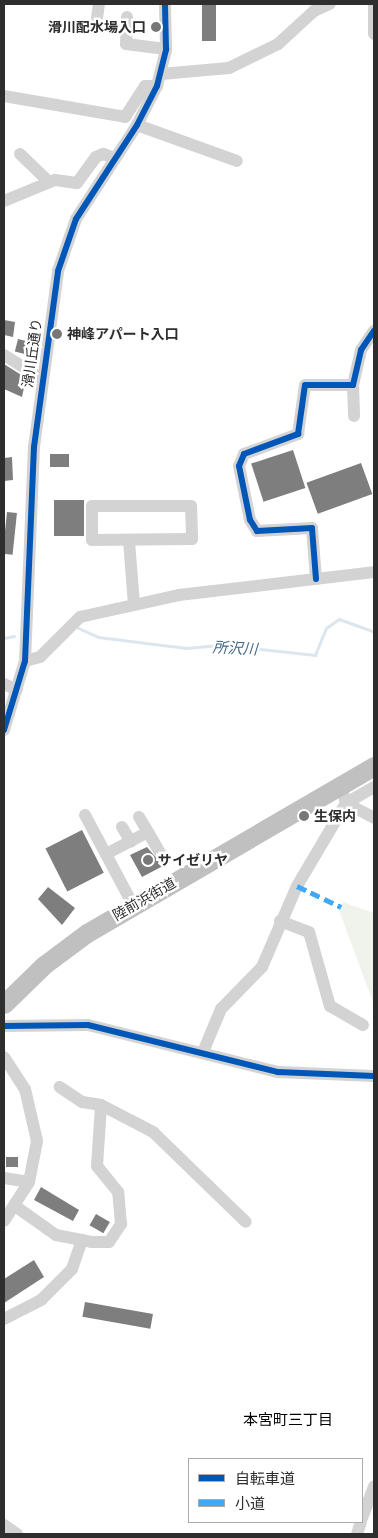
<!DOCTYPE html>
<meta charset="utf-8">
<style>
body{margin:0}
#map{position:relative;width:378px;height:1538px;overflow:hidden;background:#fff;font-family:Barlow,"Noto Sans JP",sans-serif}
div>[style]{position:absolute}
.green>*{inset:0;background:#f0f3ec}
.stream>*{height:3px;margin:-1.5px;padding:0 1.5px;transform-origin:1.5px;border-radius:1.5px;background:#dbe6ef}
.building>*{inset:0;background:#7e7e7e;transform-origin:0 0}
.minor>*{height:12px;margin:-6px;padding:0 6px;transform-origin:6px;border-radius:6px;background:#d3d3d3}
.highway>*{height:19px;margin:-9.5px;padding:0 9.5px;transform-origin:9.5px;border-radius:9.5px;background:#c0c0c0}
.quiet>*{height:5px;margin-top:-2.5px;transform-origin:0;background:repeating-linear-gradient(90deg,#3fa9f5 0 10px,transparent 0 15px)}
.cycleway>*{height:6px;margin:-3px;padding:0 3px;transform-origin:3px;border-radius:3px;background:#0057b8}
.dots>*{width:14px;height:14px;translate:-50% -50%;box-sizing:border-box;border:2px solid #fff;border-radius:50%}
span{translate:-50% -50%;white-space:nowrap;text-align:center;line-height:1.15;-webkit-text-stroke:5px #fff;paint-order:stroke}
.poi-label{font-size:14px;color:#2e2e2e;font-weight:700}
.right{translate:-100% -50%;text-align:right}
.left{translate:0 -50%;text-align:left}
.street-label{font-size:14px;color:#2e2e2e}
.water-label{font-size:15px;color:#446a88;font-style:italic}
.neighbourhood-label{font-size:15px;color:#000}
.frame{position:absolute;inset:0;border:5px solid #2e2e2e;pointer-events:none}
.legend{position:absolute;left:188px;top:1458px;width:175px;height:65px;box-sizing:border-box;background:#fff;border:1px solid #ababab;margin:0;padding:6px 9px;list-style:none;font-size:15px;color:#2e2e2e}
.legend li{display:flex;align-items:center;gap:10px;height:25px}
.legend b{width:25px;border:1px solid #ababab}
</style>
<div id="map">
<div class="green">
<div style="clip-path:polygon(343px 902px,374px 913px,374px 1005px,339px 910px)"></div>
</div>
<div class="stream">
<div style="left:76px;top:627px;width:24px;rotate:24deg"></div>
<div style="left:98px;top:637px;width:89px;rotate:7.1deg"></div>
<div style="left:186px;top:648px;width:37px;rotate:-5deg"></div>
<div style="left:223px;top:645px;width:93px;rotate:6.2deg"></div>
<div style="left:315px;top:655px;width:29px;rotate:-68deg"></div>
<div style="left:326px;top:628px;width:16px;rotate:-35deg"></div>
<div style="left:339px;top:619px;width:37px;rotate:20deg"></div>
<div style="left:4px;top:638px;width:10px;rotate:-11deg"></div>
</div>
<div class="building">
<div style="left:202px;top:4px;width:14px;height:37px"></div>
<div style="clip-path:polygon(4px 320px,15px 322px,13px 337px,4px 335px)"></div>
<div style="left:18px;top:339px;width:16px;height:13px;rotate:14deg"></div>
<div style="clip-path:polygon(4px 364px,26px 378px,22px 397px,4px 389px)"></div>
<div style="left:293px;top:450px;width:40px;height:44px;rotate:72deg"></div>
<div style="left:50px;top:454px;width:19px;height:13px"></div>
<div style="clip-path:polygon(12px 457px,13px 480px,4px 481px,4px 458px)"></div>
<div style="left:361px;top:463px;width:33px;height:58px;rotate:70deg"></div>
<div style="left:54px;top:500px;width:30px;height:36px"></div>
<div style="left:7px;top:512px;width:10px;height:42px;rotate:6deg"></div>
<div style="left:82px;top:830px;width:48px;height:41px;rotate:63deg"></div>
<div style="clip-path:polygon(147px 847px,163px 866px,142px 877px,130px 855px)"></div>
<div style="clip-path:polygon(48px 887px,75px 908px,62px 925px,38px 899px)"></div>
<div style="left:6px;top:1157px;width:12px;height:10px"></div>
<div style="clip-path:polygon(41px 1187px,79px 1210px,73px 1221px,34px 1200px)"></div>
<div style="left:96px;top:1214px;width:16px;height:13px;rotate:30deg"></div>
<div style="clip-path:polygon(34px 1260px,44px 1277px,4px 1303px,4px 1279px)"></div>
<div style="left:85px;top:1302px;width:69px;height:15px;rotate:10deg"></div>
</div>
<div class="minor">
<div style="left:374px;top:4px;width:30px;rotate:90deg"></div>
<div style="left:127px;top:17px;width:27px;rotate:92deg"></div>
<div style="left:126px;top:44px;width:40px;rotate:7.1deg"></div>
<div style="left:97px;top:18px;width:14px;rotate:-82deg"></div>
<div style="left:161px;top:74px;width:68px;rotate:-5deg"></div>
<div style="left:229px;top:68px;width:55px;rotate:-26.1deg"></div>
<div style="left:278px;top:44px;width:49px;rotate:-42.5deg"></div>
<div style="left:314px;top:11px;width:17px;rotate:-24deg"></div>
<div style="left:4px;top:96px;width:123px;rotate:9.8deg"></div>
<div style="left:125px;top:117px;width:37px;rotate:-57deg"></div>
<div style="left:145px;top:86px;width:12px"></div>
<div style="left:137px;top:125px;width:106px;rotate:19.8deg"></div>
<div style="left:20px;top:154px;width:40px;rotate:44deg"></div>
<div style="left:4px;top:201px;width:55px;rotate:-22.4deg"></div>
<div style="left:55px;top:180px;width:22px;rotate:8deg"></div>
<div style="left:77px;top:183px;width:32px;rotate:-54deg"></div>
<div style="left:96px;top:157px;width:8px;rotate:-23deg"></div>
<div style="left:103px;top:154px;width:13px;rotate:18deg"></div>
<div style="left:4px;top:355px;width:44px;rotate:31.9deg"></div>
<div style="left:353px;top:385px;width:31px;rotate:88deg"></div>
<div style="left:92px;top:506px;width:99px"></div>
<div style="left:191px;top:506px;width:33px;rotate:88deg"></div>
<div style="left:192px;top:539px;width:100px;rotate:179.4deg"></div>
<div style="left:92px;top:540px;width:34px;rotate:-90deg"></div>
<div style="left:129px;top:541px;width:63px;rotate:85.5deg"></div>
<div style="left:316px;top:579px;width:51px;rotate:-94.5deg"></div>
<div style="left:312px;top:528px;width:55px;rotate:176.9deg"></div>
<div style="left:257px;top:531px;width:13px;rotate:-122deg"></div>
<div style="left:250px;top:520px;width:55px;rotate:-101.5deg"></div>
<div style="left:239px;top:466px;width:13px;rotate:-67deg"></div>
<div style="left:244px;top:454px;width:58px;rotate:-20.3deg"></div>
<div style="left:298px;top:434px;width:49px;rotate:-81.9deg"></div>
<div style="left:305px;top:385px;width:48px"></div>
<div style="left:353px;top:385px;width:36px;rotate:-77deg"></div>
<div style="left:361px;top:350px;width:23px;rotate:-56deg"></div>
<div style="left:25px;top:661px;width:16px;rotate:-15deg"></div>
<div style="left:40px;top:657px;width:57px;rotate:-45deg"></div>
<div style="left:80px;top:617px;width:101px;rotate:-12.5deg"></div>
<div style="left:179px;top:595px;width:196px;rotate:-6.7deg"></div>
<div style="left:4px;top:684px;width:14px;rotate:25deg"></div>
<div style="left:4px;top:730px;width:72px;rotate:-73.1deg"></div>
<div style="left:25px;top:661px;width:214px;rotate:-87.6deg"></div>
<div style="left:34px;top:447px;width:178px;rotate:-82.2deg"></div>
<div style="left:58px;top:271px;width:55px;rotate:-70.9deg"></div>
<div style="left:76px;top:219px;width:112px;rotate:-57deg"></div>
<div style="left:137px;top:125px;width:44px;rotate:-62.9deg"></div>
<div style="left:157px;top:86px;width:38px;rotate:-76deg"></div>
<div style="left:166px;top:49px;width:45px;rotate:-91.3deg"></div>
<div style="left:374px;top:787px;width:32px;rotate:150deg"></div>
<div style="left:346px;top:803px;width:32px;rotate:28deg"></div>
<div style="left:85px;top:815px;width:102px;rotate:61.9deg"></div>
<div style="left:139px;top:817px;width:17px;rotate:59deg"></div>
<div style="left:122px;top:827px;width:17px;rotate:59deg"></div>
<div style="left:106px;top:854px;width:47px;rotate:-27.6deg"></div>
<div style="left:148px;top:832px;width:30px;rotate:60deg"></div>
<div style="left:280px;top:921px;width:31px;rotate:21deg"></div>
<div style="left:309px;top:932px;width:77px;rotate:74.2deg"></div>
<div style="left:330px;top:1006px;width:38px;rotate:30deg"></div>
<div style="left:4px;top:1026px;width:84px;rotate:-0.7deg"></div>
<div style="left:88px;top:1025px;width:196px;rotate:13.9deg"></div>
<div style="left:278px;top:1072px;width:96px;rotate:2.4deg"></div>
<div style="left:203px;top:1052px;width:47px;rotate:-67.3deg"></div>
<div style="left:221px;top:1009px;width:59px;rotate:-45.7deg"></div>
<div style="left:262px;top:967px;width:88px;rotate:-66.6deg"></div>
<div style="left:297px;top:886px;width:96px;rotate:-59.4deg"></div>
<div style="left:346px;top:803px;width:19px;rotate:-106deg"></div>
<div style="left:4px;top:1057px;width:38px;rotate:57deg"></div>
<div style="left:25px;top:1089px;width:53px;rotate:77deg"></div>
<div style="left:37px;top:1141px;width:42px;rotate:101deg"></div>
<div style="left:29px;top:1182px;width:46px;rotate:122.7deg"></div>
<div style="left:101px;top:1105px;width:59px;rotate:27.4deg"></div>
<div style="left:153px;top:1132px;width:129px;rotate:44.1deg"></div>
<div style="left:4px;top:1178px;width:25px;rotate:9deg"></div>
<div style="left:15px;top:1206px;width:50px;rotate:35.3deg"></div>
<div style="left:56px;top:1235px;width:36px;rotate:11deg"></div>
<div style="left:91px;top:1242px;width:18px"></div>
<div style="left:109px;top:1242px;width:22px;rotate:-56deg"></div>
<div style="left:121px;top:1224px;width:32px;rotate:-95deg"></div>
<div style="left:118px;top:1192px;width:33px;rotate:-129deg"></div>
<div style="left:97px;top:1166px;width:61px;rotate:-86.2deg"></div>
<div style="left:101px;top:1105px;width:19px;rotate:-171deg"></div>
<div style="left:82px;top:1102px;width:27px;rotate:-146deg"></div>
<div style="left:4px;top:1319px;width:42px;rotate:-27.2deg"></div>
<div style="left:41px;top:1300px;width:44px;rotate:-45deg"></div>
<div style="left:72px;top:1269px;width:31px;rotate:-71deg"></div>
<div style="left:362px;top:1518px;width:34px;rotate:-69deg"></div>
<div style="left:4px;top:1525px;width:16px;rotate:35deg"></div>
<div style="left:357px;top:1534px;width:13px;rotate:-72deg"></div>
</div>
<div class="highway">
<div style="left:4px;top:1004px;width:56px;rotate:-44.3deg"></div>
<div style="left:44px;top:965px;width:54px;rotate:-36.7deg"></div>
<div style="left:87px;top:933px;width:332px;rotate:-30.2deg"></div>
</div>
<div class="quiet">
<div style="left:297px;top:886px;width:49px;rotate:25.5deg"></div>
</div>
<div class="cycleway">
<div style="left:316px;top:579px;width:51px;rotate:-94.5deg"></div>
<div style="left:312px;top:528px;width:55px;rotate:176.9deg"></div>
<div style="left:257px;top:531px;width:13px;rotate:-122deg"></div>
<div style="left:250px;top:520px;width:55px;rotate:-101.5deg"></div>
<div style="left:239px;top:466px;width:13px;rotate:-67deg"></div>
<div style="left:244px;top:454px;width:58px;rotate:-20.3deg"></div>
<div style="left:298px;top:434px;width:49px;rotate:-81.9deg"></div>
<div style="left:305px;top:385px;width:48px"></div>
<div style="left:353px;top:385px;width:36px;rotate:-77deg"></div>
<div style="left:361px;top:350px;width:23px;rotate:-56deg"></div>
<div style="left:4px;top:730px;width:72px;rotate:-73.1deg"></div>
<div style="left:25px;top:661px;width:214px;rotate:-87.6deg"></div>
<div style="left:34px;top:447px;width:178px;rotate:-82.2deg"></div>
<div style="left:58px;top:271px;width:55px;rotate:-70.9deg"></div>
<div style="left:76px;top:219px;width:112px;rotate:-57deg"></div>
<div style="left:137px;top:125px;width:44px;rotate:-62.9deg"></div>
<div style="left:157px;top:86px;width:38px;rotate:-76deg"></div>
<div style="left:166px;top:49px;width:45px;rotate:-91.3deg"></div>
<div style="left:4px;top:1026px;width:84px;rotate:-0.7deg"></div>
<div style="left:88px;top:1025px;width:196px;rotate:13.9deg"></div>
<div style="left:278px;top:1072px;width:96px;rotate:2.4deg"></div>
</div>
<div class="dots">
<div style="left:156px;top:27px;background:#777"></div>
<div style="left:57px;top:334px;background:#777"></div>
<div style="left:304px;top:816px;background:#777"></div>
<div style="left:148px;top:860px;background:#777"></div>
</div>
<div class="poi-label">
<span class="right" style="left:146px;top:27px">滑川配水場入口</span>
<span class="left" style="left:67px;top:334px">神峰アパート入口</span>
<span class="left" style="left:314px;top:816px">生保内</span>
<span class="left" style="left:158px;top:860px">サイゼリヤ</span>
</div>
<div class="street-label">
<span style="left:32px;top:353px;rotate:-82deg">滑川丘通り</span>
<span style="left:144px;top:899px;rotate:-30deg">陸前浜街道</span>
</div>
<div class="water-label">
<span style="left:235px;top:648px;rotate:3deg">所沢川</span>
</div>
<div class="neighbourhood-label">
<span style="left:288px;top:1420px">本宮町三丁目</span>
</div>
<div class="frame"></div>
<ul class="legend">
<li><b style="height:6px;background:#0057b8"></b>自転車道</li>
<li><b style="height:6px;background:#3fa9f5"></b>小道</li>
</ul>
</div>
